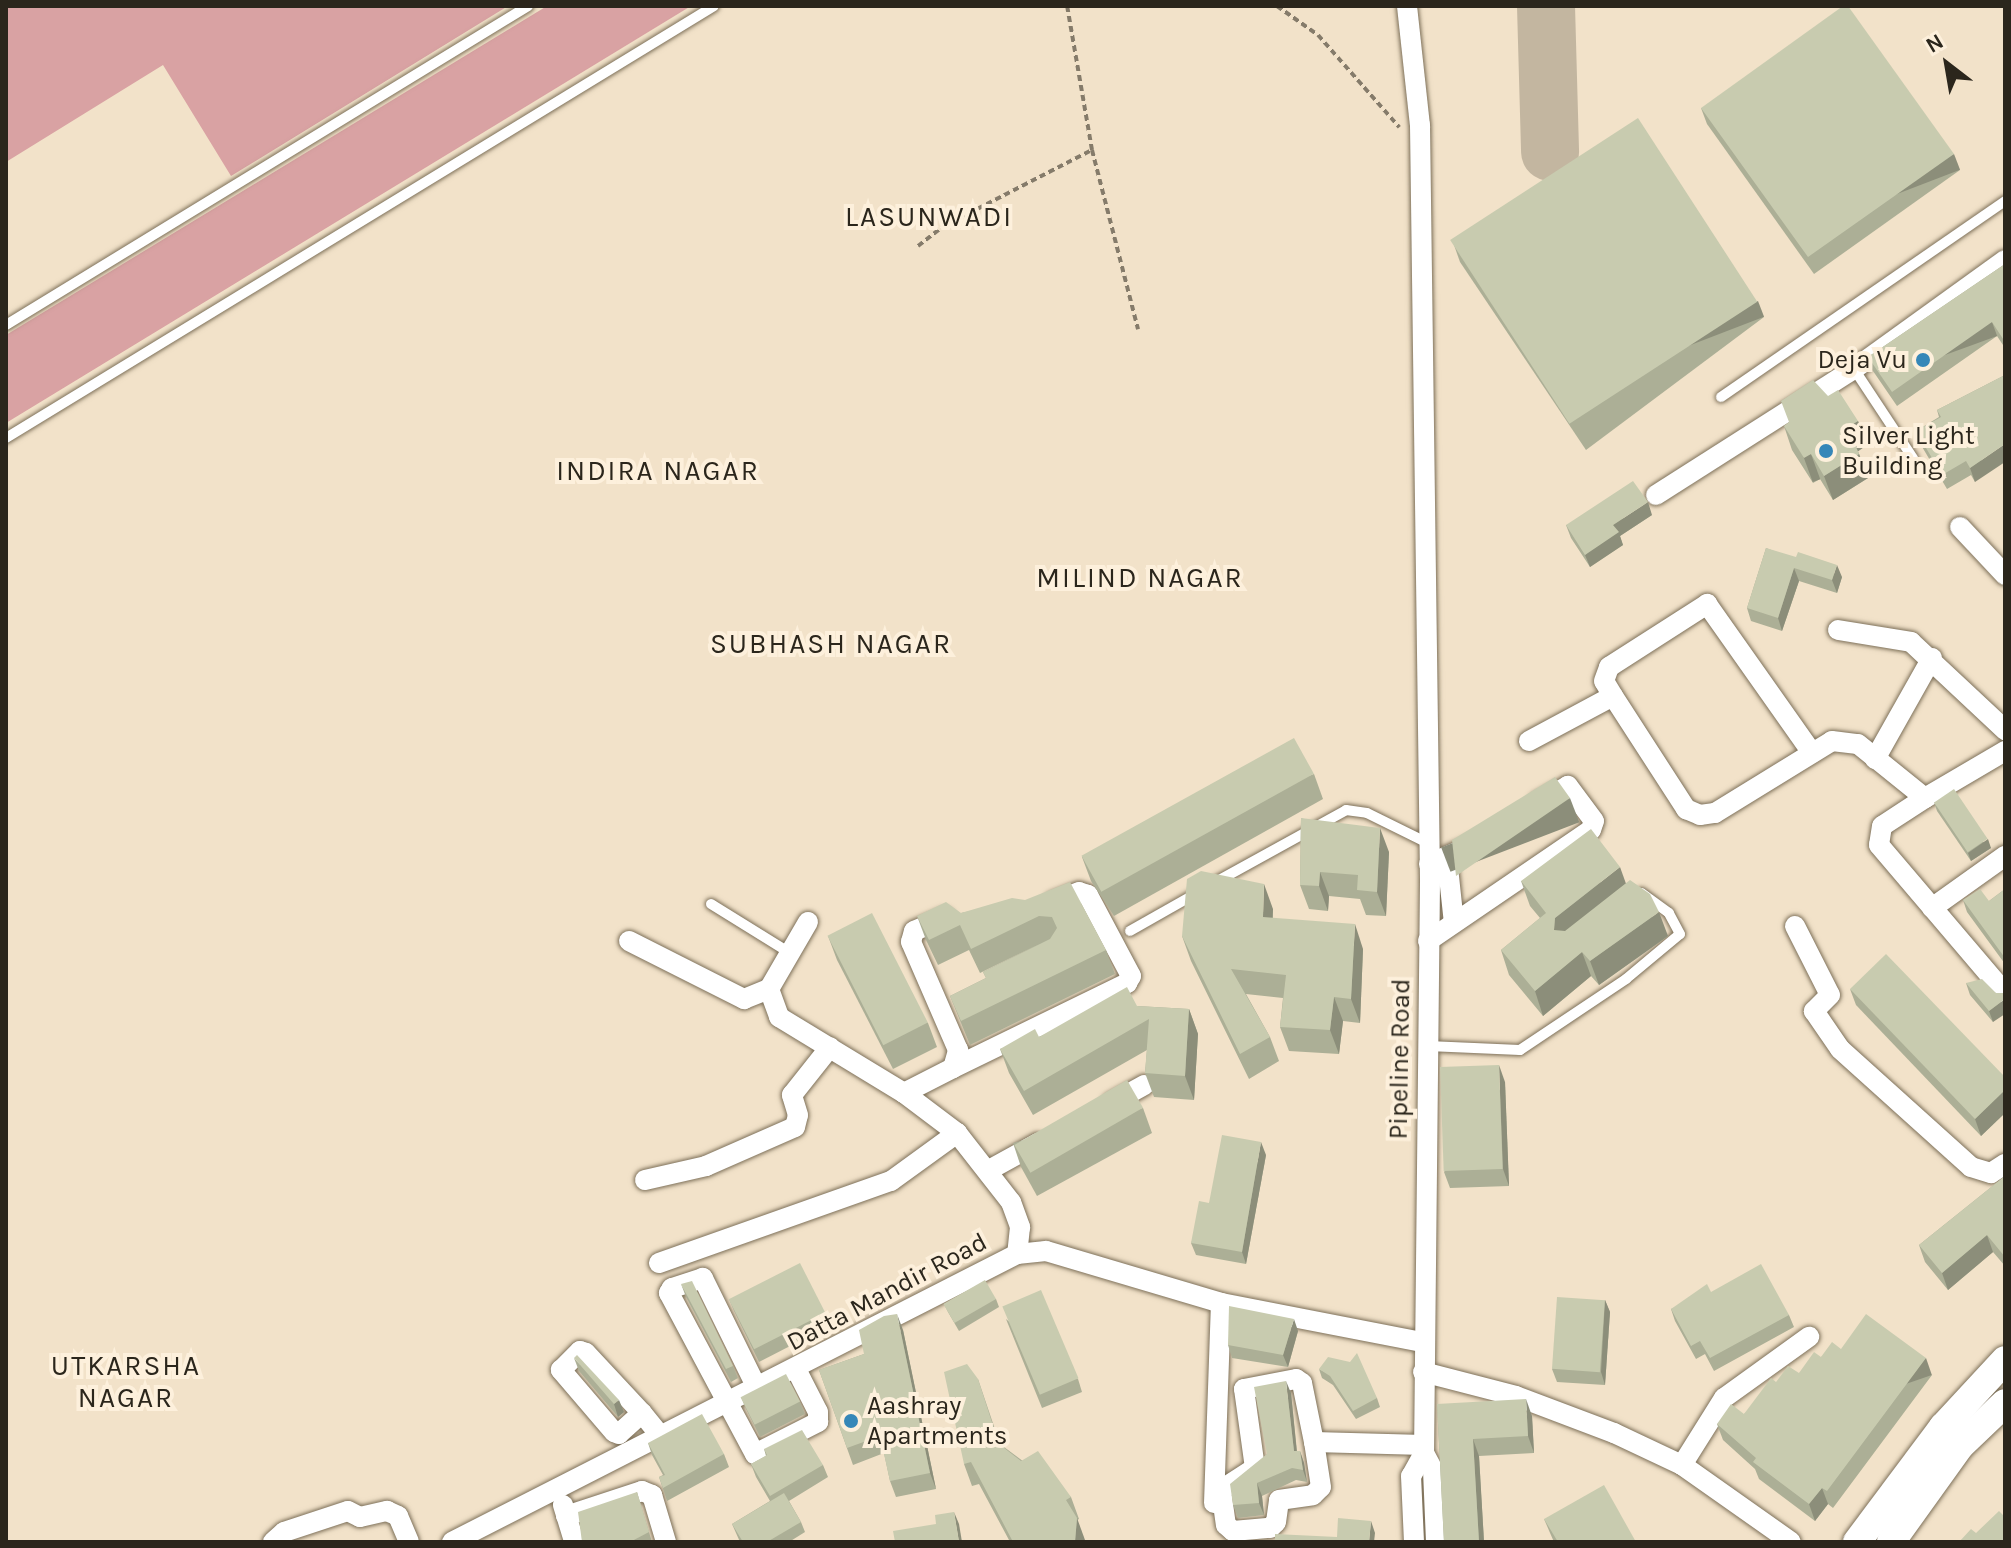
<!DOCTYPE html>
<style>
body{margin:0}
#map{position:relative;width:2011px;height:1548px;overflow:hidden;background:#f2e2c9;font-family:Karla,sans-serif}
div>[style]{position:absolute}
.green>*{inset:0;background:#d9a2a3}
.taxiway>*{height:58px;margin:-29px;padding:0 29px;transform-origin:29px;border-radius:29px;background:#c3b6a0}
.path>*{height:4px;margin-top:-2px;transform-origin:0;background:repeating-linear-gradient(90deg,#857b6a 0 6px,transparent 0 10px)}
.roads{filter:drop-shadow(0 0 2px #7d7059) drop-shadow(0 0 2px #7d7059)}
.lane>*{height:10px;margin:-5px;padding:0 5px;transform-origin:5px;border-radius:5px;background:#fff}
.street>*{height:20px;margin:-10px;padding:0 10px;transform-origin:10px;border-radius:10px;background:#fff}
.secondary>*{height:28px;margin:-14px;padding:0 14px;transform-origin:14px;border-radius:14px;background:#fff}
.wall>*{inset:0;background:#acaf96}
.shaded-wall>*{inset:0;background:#8c8e7a;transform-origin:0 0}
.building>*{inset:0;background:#c8cbaf;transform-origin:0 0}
.dots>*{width:22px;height:22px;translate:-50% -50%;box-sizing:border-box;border:4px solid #fdf0dc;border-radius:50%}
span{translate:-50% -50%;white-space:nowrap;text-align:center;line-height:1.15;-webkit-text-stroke:8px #fdf0dc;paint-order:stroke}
.poi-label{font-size:26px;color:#2b261c}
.right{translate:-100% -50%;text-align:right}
.left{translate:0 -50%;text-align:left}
.street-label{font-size:26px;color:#2b261c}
.neighbourhood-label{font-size:28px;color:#2b261c;letter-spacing:2px}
.frame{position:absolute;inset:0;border:8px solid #2b261c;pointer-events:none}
.north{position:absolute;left:1907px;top:24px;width:80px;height:80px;-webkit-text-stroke:6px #fdf0dc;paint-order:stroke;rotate:329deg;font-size:22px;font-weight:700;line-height:32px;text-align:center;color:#2b261c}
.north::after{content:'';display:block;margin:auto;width:28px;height:36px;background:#2b261c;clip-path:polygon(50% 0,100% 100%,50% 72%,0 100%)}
</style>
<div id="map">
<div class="green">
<div style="clip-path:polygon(6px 6px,508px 6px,231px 176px,163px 65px,6px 162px)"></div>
<div style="clip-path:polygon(547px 6px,691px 6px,6px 423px,6px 335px)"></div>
</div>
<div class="taxiway">
<div style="left:1546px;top:6px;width:146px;rotate:88.4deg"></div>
</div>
<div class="path">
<div style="left:1277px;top:6px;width:50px;rotate:35.3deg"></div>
<div style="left:1318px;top:35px;width:123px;rotate:48.6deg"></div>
<div style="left:1092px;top:150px;width:185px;rotate:75.6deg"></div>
<div style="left:918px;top:246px;width:31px;rotate:-38deg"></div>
<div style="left:942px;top:227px;width:169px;rotate:-27.2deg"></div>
<div style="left:1092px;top:150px;width:146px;rotate:-99.8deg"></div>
</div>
<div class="roads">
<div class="lane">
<div style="left:6px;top:325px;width:612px;rotate:-31.43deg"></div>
<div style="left:1854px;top:369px;width:107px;rotate:56.5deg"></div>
<div style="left:1721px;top:397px;width:345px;rotate:-34.6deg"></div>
<div style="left:6px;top:438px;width:829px;rotate:-31.39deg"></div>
<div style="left:1214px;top:883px;width:151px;rotate:-28.9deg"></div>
<div style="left:1346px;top:810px;width:21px;rotate:8deg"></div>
<div style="left:1367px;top:813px;width:70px;rotate:26.2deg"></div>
<div style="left:711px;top:904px;width:93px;rotate:31.8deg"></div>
<div style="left:1130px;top:931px;width:77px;rotate:-29.6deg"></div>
<div style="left:1428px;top:1046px;width:92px;rotate:2.5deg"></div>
<div style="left:1520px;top:1050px;width:128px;rotate:-33.8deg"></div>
<div style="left:1626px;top:979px;width:70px;rotate:-39.8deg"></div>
<div style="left:1680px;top:934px;width:24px;rotate:-118deg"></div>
<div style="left:1669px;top:913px;width:34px;rotate:-144deg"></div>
</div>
<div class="street">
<div style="left:1407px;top:6px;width:120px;rotate:83.8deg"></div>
<div style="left:1420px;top:125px;width:757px;rotate:89.24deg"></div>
<div style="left:1430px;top:882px;width:571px;rotate:90.6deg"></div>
<div style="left:1424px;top:1453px;width:26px;rotate:119deg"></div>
<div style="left:1411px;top:1476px;width:66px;rotate:87.4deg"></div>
<div style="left:1656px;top:495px;width:235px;rotate:-32.5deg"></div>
<div style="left:1854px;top:369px;width:186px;rotate:-35.8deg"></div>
<div style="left:1960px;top:527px;width:66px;rotate:46.8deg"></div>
<div style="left:1838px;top:630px;width:74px;rotate:9.3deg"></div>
<div style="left:1911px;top:642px;width:129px;rotate:43.1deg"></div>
<div style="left:1613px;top:696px;width:17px;rotate:-121deg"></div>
<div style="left:1604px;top:681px;width:15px;rotate:-70deg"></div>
<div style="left:1609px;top:667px;width:117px;rotate:-32.7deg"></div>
<div style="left:1707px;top:604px;width:182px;rotate:54.8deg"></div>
<div style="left:1529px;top:741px;width:95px;rotate:-28.2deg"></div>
<div style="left:1613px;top:696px;width:135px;rotate:57.1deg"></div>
<div style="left:1686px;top:809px;width:15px;rotate:23deg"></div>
<div style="left:1700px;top:815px;width:15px;rotate:-8deg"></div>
<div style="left:1715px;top:813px;width:137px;rotate:-31.6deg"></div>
<div style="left:1832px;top:741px;width:26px;rotate:7deg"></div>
<div style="left:1858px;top:744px;width:86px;rotate:38.9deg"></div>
<div style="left:1925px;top:798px;width:93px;rotate:-30.4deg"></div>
<div style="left:1875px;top:759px;width:116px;rotate:-60.6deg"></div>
<div style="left:1925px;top:798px;width:51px;rotate:146.9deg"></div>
<div style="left:1882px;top:826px;width:19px;rotate:99deg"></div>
<div style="left:1879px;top:845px;width:194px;rotate:49.6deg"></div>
<div style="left:1447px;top:858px;width:65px;rotate:83.9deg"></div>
<div style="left:1429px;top:864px;width:51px;rotate:-23.1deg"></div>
<div style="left:1932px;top:908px;width:90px;rotate:-35.5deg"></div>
<div style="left:808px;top:922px;width:78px;rotate:120.2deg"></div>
<div style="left:769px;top:989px;width:30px;rotate:70deg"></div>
<div style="left:779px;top:1017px;width:146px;rotate:31.3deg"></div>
<div style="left:904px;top:1093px;width:66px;rotate:37deg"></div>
<div style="left:957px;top:1133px;width:88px;rotate:52deg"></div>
<div style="left:1011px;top:1202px;width:27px;rotate:70deg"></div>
<div style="left:1020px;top:1227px;width:27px;rotate:96deg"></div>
<div style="left:1795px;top:926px;width:77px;rotate:63.1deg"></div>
<div style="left:1830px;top:995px;width:23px;rotate:135deg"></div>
<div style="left:1814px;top:1011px;width:46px;rotate:55.6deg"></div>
<div style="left:1840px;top:1049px;width:176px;rotate:42deg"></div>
<div style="left:1971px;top:1167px;width:21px;rotate:17deg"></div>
<div style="left:1991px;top:1173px;width:17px;rotate:-33deg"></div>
<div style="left:629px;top:941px;width:129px;rotate:26.8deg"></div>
<div style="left:744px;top:999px;width:27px;rotate:-22deg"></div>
<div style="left:1428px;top:941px;width:197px;rotate:-34.3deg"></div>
<div style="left:1591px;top:830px;width:9px;rotate:-72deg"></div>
<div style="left:1594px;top:821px;width:44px;rotate:-126.6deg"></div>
<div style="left:1568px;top:786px;width:33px;rotate:151deg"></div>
<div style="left:953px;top:1068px;width:194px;rotate:-26deg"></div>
<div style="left:1127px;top:983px;width:8px;rotate:-60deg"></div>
<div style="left:1131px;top:976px;width:92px;rotate:-118deg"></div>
<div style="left:1088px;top:895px;width:9px;rotate:-162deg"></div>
<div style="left:1079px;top:892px;width:27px;rotate:158deg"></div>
<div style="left:904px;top:1093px;width:55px;rotate:-27deg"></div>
<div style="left:953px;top:1068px;width:19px;rotate:-74deg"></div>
<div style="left:958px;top:1050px;width:118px;rotate:-113.5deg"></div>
<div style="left:911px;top:942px;width:11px;rotate:-75deg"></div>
<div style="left:914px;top:931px;width:33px;rotate:-23deg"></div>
<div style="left:1112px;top:1103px;width:37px;rotate:-29deg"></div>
<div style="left:989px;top:1170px;width:56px;rotate:-28.9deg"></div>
<div style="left:645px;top:1180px;width:63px;rotate:-12.9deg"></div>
<div style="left:706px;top:1166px;width:97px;rotate:-23.7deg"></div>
<div style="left:795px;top:1127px;width:12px;rotate:-76deg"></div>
<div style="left:798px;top:1115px;width:21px;rotate:-107deg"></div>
<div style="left:792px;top:1095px;width:61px;rotate:-51.6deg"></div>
<div style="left:659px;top:1263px;width:246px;rotate:-19.5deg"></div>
<div style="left:891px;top:1181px;width:82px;rotate:-36deg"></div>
<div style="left:1423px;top:1372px;width:96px;rotate:14.5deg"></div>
<div style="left:1516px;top:1396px;width:105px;rotate:20.7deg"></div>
<div style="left:1614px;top:1433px;width:75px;rotate:25.2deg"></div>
<div style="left:1682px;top:1465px;width:133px;rotate:35.2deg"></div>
<div style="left:758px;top:1390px;width:125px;rotate:-116.2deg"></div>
<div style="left:703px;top:1278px;width:33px;rotate:162deg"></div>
<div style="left:672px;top:1288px;width:6px;rotate:121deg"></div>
<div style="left:669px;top:1293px;width:183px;rotate:61.9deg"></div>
<div style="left:755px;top:1454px;width:71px;rotate:-26.9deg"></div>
<div style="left:818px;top:1422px;width:10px;rotate:-90deg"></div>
<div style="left:818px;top:1412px;width:48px;rotate:-117.1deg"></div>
<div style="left:642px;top:1413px;width:31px;rotate:138deg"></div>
<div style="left:619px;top:1434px;width:5px;rotate:-158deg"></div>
<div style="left:614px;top:1432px;width:82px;rotate:-130.5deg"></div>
<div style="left:561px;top:1370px;width:27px;rotate:-45deg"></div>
<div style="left:580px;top:1351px;width:6px;rotate:18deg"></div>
<div style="left:586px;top:1353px;width:82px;rotate:47deg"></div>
<div style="left:642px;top:1413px;width:32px;rotate:51deg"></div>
<div style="left:1314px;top:1442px;width:60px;rotate:-101.5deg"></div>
<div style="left:1302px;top:1383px;width:7px;rotate:-146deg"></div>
<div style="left:1296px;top:1379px;width:53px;rotate:169.1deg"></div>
<div style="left:1244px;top:1389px;width:80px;rotate:82.1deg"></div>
<div style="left:1255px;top:1468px;width:40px;rotate:147.1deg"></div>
<div style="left:1221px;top:1490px;width:35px;rotate:82deg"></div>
<div style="left:1226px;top:1525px;width:9px;rotate:41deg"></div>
<div style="left:1233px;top:1531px;width:37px;rotate:-5deg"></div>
<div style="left:1270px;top:1528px;width:8px;rotate:-45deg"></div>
<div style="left:1276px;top:1522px;width:22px;rotate:-82deg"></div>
<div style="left:1279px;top:1500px;width:34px;rotate:-8deg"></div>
<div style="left:1313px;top:1495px;width:11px;rotate:-45deg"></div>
<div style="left:1321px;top:1487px;width:46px;rotate:-98.8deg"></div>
<div style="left:1314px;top:1442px;width:110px;rotate:1.6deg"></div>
<div style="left:1424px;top:1453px;width:19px;rotate:62deg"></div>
<div style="left:1433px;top:1470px;width:72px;rotate:87.6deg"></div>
<div style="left:1682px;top:1465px;width:79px;rotate:-57.9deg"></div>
<div style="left:1724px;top:1398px;width:105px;rotate:-35.7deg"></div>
<div style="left:1214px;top:1503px;width:200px;rotate:-88deg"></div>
<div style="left:563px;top:1505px;width:39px;rotate:73deg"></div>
<div style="left:566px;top:1516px;width:80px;rotate:-18.2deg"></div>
<div style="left:642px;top:1491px;width:11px;rotate:22deg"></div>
<div style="left:652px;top:1495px;width:49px;rotate:73.4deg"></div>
<div style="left:273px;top:1542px;width:15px;rotate:-42deg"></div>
<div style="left:284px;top:1532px;width:67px;rotate:-18.2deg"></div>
<div style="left:348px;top:1511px;width:13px;rotate:27deg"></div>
<div style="left:360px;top:1517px;width:28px;rotate:-13deg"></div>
<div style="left:387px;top:1511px;width:12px;rotate:24deg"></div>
<div style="left:398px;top:1516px;width:28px;rotate:67deg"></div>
<div style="left:452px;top:1542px;width:634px;rotate:-27.01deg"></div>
<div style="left:1017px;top:1254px;width:29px;rotate:-6deg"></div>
<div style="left:1046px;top:1251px;width:183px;rotate:16.5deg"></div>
<div style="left:1221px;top:1303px;width:205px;rotate:11deg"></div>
</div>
<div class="secondary">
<div style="left:1857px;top:1542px;width:144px;rotate:-53.2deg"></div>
<div style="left:1943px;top:1427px;width:91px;rotate:-47.2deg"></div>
<div style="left:1891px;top:1542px;width:118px;rotate:-54.3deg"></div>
<div style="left:1960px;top:1446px;width:62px;rotate:-43.7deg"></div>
</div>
</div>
<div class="wall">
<div style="clip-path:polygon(1701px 108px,1960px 170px,1814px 274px,1707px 124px)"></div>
<div style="clip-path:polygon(1454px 245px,1764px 317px,1586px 450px,1460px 262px)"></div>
<div style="clip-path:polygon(2005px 264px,2005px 348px,1997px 336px,1897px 406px,1873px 371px,1868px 357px)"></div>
<div style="clip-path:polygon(2005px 375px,1975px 482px,1971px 475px,1947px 489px,1921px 445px,1916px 431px,1939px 417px,1937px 410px)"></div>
<div style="clip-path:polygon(1858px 421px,1867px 445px,1858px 451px,1868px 478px,1833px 500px,1820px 479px,1813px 483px,1792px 450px,1784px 426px)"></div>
<div style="clip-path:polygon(1652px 515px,1620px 536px,1623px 545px,1590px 567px,1571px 538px,1566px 525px)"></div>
<div style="clip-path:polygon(1766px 548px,1842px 577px,1837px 593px,1799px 581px,1782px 631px,1751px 621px,1747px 608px)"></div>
<div style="clip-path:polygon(1314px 774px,1323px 799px,1114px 916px,1091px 881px,1082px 857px)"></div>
<div style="clip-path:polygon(1934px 802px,1991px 848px,1971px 861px,1937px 811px)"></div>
<div style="clip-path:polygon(1301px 818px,1389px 852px,1386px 916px,1366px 915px,1360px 899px,1329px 896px,1328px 911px,1309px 909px,1300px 885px)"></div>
<div style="clip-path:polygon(1521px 881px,1626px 883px,1668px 936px,1599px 985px,1591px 976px,1543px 1016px,1509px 975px,1501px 950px,1540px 918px,1530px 906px)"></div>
<div style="clip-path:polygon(2005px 889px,2005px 964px,1967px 912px,1963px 900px,1989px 901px)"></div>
<div style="clip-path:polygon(1025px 900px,1106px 950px,1115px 974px,970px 1045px,950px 996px,986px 978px,983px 972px,1039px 944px,980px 973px,969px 950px,938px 965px,926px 940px,917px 916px,961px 913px)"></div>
<div style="clip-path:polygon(1273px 909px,1273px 918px,1363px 949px,1360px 1023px,1343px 1021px,1339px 1054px,1289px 1051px,1280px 1027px,1283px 998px,1246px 994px,1270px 1037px,1279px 1061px,1249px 1079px,1191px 961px,1182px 936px)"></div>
<div style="clip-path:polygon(828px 936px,928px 1023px,937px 1047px,893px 1069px,837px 960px)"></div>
<div style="clip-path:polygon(1966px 983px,1996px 993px,2004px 994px,1993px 1022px,1970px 995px)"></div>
<div style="clip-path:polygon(1850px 989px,2005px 1077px,2005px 1113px,1981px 1136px,1856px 1005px)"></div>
<div style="clip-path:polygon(1137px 1006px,1189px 1009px,1198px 1034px,1194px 1100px,1154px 1097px,1145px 1073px,1147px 1050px,1033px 1115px,1009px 1073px,1000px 1049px)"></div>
<div style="clip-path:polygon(1505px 1082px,1509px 1186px,1450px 1188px,1444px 1172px)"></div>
<div style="clip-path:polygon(1143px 1108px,1152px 1133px,1037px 1196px,1021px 1167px,1013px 1143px)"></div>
<div style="clip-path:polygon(1266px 1155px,1246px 1264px,1196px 1255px,1191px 1243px,1209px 1203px)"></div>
<div style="clip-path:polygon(2005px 1176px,2005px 1266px,1993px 1252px,1948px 1290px,1925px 1262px,1919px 1245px)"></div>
<div style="clip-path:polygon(681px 1284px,733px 1366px,738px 1378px,731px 1382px,686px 1297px)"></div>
<div style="clip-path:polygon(1711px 1292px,1789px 1315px,1794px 1327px,1714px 1371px,1705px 1354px,1696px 1359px,1675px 1321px,1671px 1309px)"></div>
<div style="clip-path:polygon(729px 1299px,825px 1313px,829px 1326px,759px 1362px,734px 1311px)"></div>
<div style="clip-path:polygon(996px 1299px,999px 1307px,959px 1331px,948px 1312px,944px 1304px)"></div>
<div style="clip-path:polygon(1605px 1300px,1610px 1312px,1605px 1385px,1557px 1382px,1552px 1369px)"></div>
<div style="clip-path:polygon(1006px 1319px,1078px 1379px,1082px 1392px,1042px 1408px)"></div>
<div style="clip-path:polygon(903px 1330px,936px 1489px,896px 1497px,890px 1481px,884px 1453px,853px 1465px,819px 1370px,864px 1354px)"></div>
<div style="clip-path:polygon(1298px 1331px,1288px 1367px,1232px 1358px,1228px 1345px)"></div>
<div style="clip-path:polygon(1841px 1349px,1932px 1375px,1833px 1508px,1828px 1504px,1815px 1521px,1759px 1479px,1755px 1469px,1723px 1440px,1717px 1424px,1744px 1414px,1821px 1357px)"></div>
<div style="clip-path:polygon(574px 1358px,624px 1412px,618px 1417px,579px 1371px)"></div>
<div style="clip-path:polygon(1319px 1369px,1377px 1398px,1380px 1407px,1356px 1419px,1333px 1385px,1322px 1378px)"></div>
<div style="clip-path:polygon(978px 1379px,1000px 1444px,1071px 1497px,1079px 1519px,1077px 1520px,1084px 1542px,1000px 1542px,1009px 1540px,979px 1484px,972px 1486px,964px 1464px)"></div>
<div style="clip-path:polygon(1291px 1393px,1297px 1451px,1300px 1451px,1304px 1463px,1307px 1482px,1296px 1480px,1262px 1496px,1264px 1515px,1238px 1518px,1233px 1505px,1267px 1454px)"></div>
<div style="clip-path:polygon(741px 1397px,800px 1402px,805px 1414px,760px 1437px,746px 1409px)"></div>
<div style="clip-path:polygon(1437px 1404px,1532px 1416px,1534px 1453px,1479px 1456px,1484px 1542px,1444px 1542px)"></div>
<div style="clip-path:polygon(648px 1443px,724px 1454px,729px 1467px,667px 1501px,659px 1477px,663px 1475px,652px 1455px)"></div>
<div style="clip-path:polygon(764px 1449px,823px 1465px,828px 1477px,789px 1501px,801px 1522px,805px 1532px,789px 1542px,740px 1542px,732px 1524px,770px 1501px,756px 1477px,751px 1464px,766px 1456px)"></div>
<div style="clip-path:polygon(637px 1492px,652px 1542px,582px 1542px)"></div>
<div style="clip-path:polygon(1544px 1519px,1636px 1542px,1554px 1542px)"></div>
</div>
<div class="shaded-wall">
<div style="left:1954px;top:154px;width:17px;height:179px;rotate:69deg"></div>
<div style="left:1758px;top:301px;width:17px;height:222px;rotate:69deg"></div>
<div style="left:1992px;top:322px;width:15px;height:122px;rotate:70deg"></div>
<div style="clip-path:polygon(1858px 421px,1867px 445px,1857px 452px,1848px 427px)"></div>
<div style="clip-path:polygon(2005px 444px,2005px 462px,1975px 482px,1970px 468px)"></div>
<div style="left:1811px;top:454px;width:27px;height:8px;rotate:70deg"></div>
<div style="clip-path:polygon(1859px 454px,1868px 478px,1833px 500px,1824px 476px)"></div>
<div style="clip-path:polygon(1648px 502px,1652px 515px,1620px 536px,1623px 545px,1590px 567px,1585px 555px,1613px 525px)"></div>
<div style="clip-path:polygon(1837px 565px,1842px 577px,1837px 593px,1832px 580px)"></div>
<div style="clip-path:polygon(1794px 568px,1799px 581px,1782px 631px,1778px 618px)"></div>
<div style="left:1570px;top:798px;width:26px;height:138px;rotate:69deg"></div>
<div style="clip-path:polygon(1380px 828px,1389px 852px,1386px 916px,1377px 892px)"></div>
<div style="clip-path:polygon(1988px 839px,1991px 848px,1971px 861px,1968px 853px)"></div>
<div style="clip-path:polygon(1620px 867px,1629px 892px,1564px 943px,1554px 930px,1555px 918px)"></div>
<div style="clip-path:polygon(1320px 872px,1329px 896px,1328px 911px,1319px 886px)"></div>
<div style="clip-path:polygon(1264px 884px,1273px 909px,1271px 941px,1263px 917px)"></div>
<div style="clip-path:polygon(1659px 912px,1668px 936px,1599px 985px,1590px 961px)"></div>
<div style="clip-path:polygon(1355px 924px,1363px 949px,1360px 1023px,1351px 999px)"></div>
<div style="clip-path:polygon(1582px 952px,1591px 976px,1543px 1016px,1535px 991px)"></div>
<div style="clip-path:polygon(1334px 997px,1343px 1021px,1339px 1054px,1330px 1030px)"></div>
<div style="clip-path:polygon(2005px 999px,2005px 1014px,1993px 1022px,1989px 1011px)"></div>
<div style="clip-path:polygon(1189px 1009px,1198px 1034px,1194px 1100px,1185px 1076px)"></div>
<div style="clip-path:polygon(1499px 1065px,1505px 1082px,1509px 1186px,1503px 1169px)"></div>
<div style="clip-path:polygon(2005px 1090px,2005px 1113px,1981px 1136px,1975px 1119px)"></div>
<div style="clip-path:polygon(1261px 1142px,1266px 1155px,1246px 1264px,1242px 1252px)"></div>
<div style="clip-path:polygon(1987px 1235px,1993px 1252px,1948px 1290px,1942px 1273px)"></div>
<div style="clip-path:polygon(1605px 1300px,1610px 1312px,1605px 1385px,1601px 1372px)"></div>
<div style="clip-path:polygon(897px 1314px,903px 1330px,936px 1489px,930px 1473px)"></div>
<div style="clip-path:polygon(1294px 1319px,1298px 1331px,1288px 1367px,1283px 1355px)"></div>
<div style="left:1926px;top:1358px;width:18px;height:166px;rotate:71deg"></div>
<div style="clip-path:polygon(1286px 1381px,1291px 1393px,1298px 1464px,1294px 1451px)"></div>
<div style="clip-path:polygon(1526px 1399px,1532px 1416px,1534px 1453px,1528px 1436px)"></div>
<div style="clip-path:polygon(619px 1400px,624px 1412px,618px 1417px,614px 1404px)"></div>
<div style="clip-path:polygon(1473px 1439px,1479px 1456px,1484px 1542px,1479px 1542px)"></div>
<div style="clip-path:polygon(1300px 1451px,1304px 1463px,1307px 1482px,1303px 1470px)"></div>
<div style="clip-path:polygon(1257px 1483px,1262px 1496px,1264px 1515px,1259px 1503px)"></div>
<div style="clip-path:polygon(1822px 1488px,1828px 1504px,1815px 1521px,1809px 1504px)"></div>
<div style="clip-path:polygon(954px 1512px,959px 1524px,962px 1542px,959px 1542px)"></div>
<div style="clip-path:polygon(1077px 1518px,1085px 1540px,1084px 1542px,1075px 1542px)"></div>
<div style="clip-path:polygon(1371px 1521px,1375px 1533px,1374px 1542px,1369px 1542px)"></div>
</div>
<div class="building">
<div style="clip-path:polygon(1843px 6px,1848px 6px,1954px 154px,1808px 257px,1701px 108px)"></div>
<div style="left:1638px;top:118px;width:219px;height:224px;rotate:57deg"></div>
<div style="clip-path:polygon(2005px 264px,2005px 342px,1992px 322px,1892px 392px,1868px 357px)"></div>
<div style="clip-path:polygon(2005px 375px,2005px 444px,1970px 468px,1966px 461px,1942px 475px,1916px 431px,1941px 417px,1937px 410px)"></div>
<div style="clip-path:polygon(1813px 380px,1828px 396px,1838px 390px,1858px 421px,1848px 427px,1859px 454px,1824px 476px,1811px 454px,1804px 458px,1784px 426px,1789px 422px,1781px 401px)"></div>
<div style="clip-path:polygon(1633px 481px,1648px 502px,1613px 525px,1619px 532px,1585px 555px,1566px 525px)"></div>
<div style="clip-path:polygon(1766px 548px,1796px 557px,1798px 552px,1837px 565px,1832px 580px,1794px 568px,1778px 618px,1747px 608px)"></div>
<div style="left:1294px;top:738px;width:41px;height:243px;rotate:61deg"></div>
<div style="clip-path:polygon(1555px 777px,1570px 798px,1456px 876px,1452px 840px)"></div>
<div style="left:1954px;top:789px;width:60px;height:24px;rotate:56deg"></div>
<div style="clip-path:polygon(1301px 818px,1380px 828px,1377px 892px,1357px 890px,1358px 875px,1320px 872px,1319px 886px,1300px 885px)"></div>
<div style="clip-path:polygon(1591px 829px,1620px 867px,1555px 918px,1554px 930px,1565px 931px,1630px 880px,1650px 894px,1659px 912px,1590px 961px,1582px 952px,1535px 991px,1501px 950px,1546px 913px,1521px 881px)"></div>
<div style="clip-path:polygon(1201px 871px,1264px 884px,1263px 917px,1355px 924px,1351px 999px,1334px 997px,1330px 1030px,1280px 1027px,1286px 975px,1231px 969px,1270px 1037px,1240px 1054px,1182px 936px,1187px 879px)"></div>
<div style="clip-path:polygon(1070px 882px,1106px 950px,961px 1021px,950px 996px,986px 978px,983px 972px,1050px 939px,1057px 928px,1052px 917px,1039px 916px,971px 949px,960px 925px,929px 940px,917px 916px,946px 902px,961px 913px,1012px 898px,1025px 900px)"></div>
<div style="clip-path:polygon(1980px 889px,1989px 901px,2005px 889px,2005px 958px,1963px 900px)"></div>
<div style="left:872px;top:913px;width:123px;height:50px;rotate:63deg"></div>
<div style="clip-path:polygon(1886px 954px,2005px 1077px,2005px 1090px,1975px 1119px,1850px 989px)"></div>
<div style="clip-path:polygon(1982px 979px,1996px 993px,2005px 993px,2005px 999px,1989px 1011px,1966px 983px)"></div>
<div style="clip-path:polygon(1127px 987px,1137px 1006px,1189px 1009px,1185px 1076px,1145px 1073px,1149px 1019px,1024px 1091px,1000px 1049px,1035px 1029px,1039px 1037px)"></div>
<div style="left:1499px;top:1065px;width:104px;height:59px;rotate:88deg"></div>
<div style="left:1127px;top:1080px;width:32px;height:130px;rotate:60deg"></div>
<div style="clip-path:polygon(1222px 1135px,1261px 1142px,1242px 1252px,1191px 1243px,1199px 1201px,1209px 1203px)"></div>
<div style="clip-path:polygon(2005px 1176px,2005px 1257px,1987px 1235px,1942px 1273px,1919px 1245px)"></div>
<div style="left:800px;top:1263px;width:56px;height:80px;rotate:63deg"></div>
<div style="clip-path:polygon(1761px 1264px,1789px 1315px,1710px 1358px,1700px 1341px,1691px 1346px,1671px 1309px,1707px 1284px,1711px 1292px)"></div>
<div style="left:985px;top:1280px;width:22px;height:48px;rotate:60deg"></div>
<div style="clip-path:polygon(692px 1281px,733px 1366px,726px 1369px,681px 1284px)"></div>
<div style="left:1041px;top:1290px;width:96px;height:42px;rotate:67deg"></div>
<div style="left:1557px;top:1297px;width:48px;height:72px;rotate:4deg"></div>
<div style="clip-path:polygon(1229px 1306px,1294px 1319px,1283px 1355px,1228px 1345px)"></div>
<div style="clip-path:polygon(897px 1314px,930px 1473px,890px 1481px,880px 1436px,847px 1448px,819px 1370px,864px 1354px,859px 1330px,884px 1316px)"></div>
<div style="clip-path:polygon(1866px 1314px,1926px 1358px,1827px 1491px,1822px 1488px,1809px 1504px,1753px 1462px,1756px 1458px,1717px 1424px,1731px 1404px,1744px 1414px,1771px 1378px,1776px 1382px,1788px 1366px,1799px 1373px,1814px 1352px,1821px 1357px,1832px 1342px,1841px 1349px)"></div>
<div style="clip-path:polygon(1357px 1353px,1377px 1398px,1353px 1411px,1330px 1376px,1319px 1369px,1328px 1357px,1350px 1362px)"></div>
<div style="clip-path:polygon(577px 1355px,619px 1400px,614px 1404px,574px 1358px)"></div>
<div style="clip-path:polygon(967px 1364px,978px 1379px,999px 1444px,1021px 1461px,1038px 1451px,1071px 1497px,1066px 1500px,1077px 1518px,1075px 1542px,1000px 1542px,1012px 1540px,971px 1462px,964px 1464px,944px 1372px)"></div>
<div style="left:786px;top:1374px;width:31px;height:51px;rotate:63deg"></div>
<div style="clip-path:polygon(1286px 1381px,1294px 1451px,1300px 1451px,1303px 1470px,1292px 1468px,1257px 1483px,1259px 1503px,1233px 1505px,1230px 1484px,1267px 1454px,1254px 1387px)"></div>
<div style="clip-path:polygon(1526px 1399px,1528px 1436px,1473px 1439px,1479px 1542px,1444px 1542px,1437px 1404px)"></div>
<div style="clip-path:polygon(702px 1414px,724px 1454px,663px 1488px,659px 1477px,665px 1475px,648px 1443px)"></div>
<div style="clip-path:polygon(802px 1430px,823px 1465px,770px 1496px,751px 1464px,767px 1455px,764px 1449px)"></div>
<div style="clip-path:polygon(1604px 1485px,1636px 1542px,1558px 1542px,1544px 1519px)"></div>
<div style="clip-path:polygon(637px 1492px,649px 1532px,630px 1542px,582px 1542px,578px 1512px)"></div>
<div style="clip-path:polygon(784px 1493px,801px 1522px,767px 1542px,743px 1542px,732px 1524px)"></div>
<div style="clip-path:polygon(1999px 1511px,2005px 1517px,2005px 1542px,1959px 1542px,1971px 1529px,1976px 1533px)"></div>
<div style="clip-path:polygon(954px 1512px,959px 1542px,895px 1542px,893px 1531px,936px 1524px,935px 1515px)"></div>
<div style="clip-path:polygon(1338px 1518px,1371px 1521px,1369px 1542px,1275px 1542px,1275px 1534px,1337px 1537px)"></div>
</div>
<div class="dots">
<div style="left:1923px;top:360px;background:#3687b8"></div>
<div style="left:1826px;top:451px;background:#3687b8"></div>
<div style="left:851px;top:1421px;background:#3687b8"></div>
</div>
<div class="poi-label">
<span class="right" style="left:1907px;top:360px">Deja Vu</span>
<span class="left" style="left:1842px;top:451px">Silver Light<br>Building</span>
<span class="left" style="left:867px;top:1421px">Aashray<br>Apartments</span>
</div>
<div class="street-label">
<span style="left:1400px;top:1059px;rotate:-89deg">Pipeline Road</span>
<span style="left:887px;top:1292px;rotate:-28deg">Datta Mandir Road</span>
</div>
<div class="neighbourhood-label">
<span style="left:929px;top:217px">LASUNWADI</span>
<span style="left:658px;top:471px">INDIRA NAGAR</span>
<span style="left:1140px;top:578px">MILIND NAGAR</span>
<span style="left:831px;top:644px">SUBHASH NAGAR</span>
<span style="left:126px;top:1382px">UTKARSHA<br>NAGAR</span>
</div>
<div class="frame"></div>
<div class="north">N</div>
</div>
